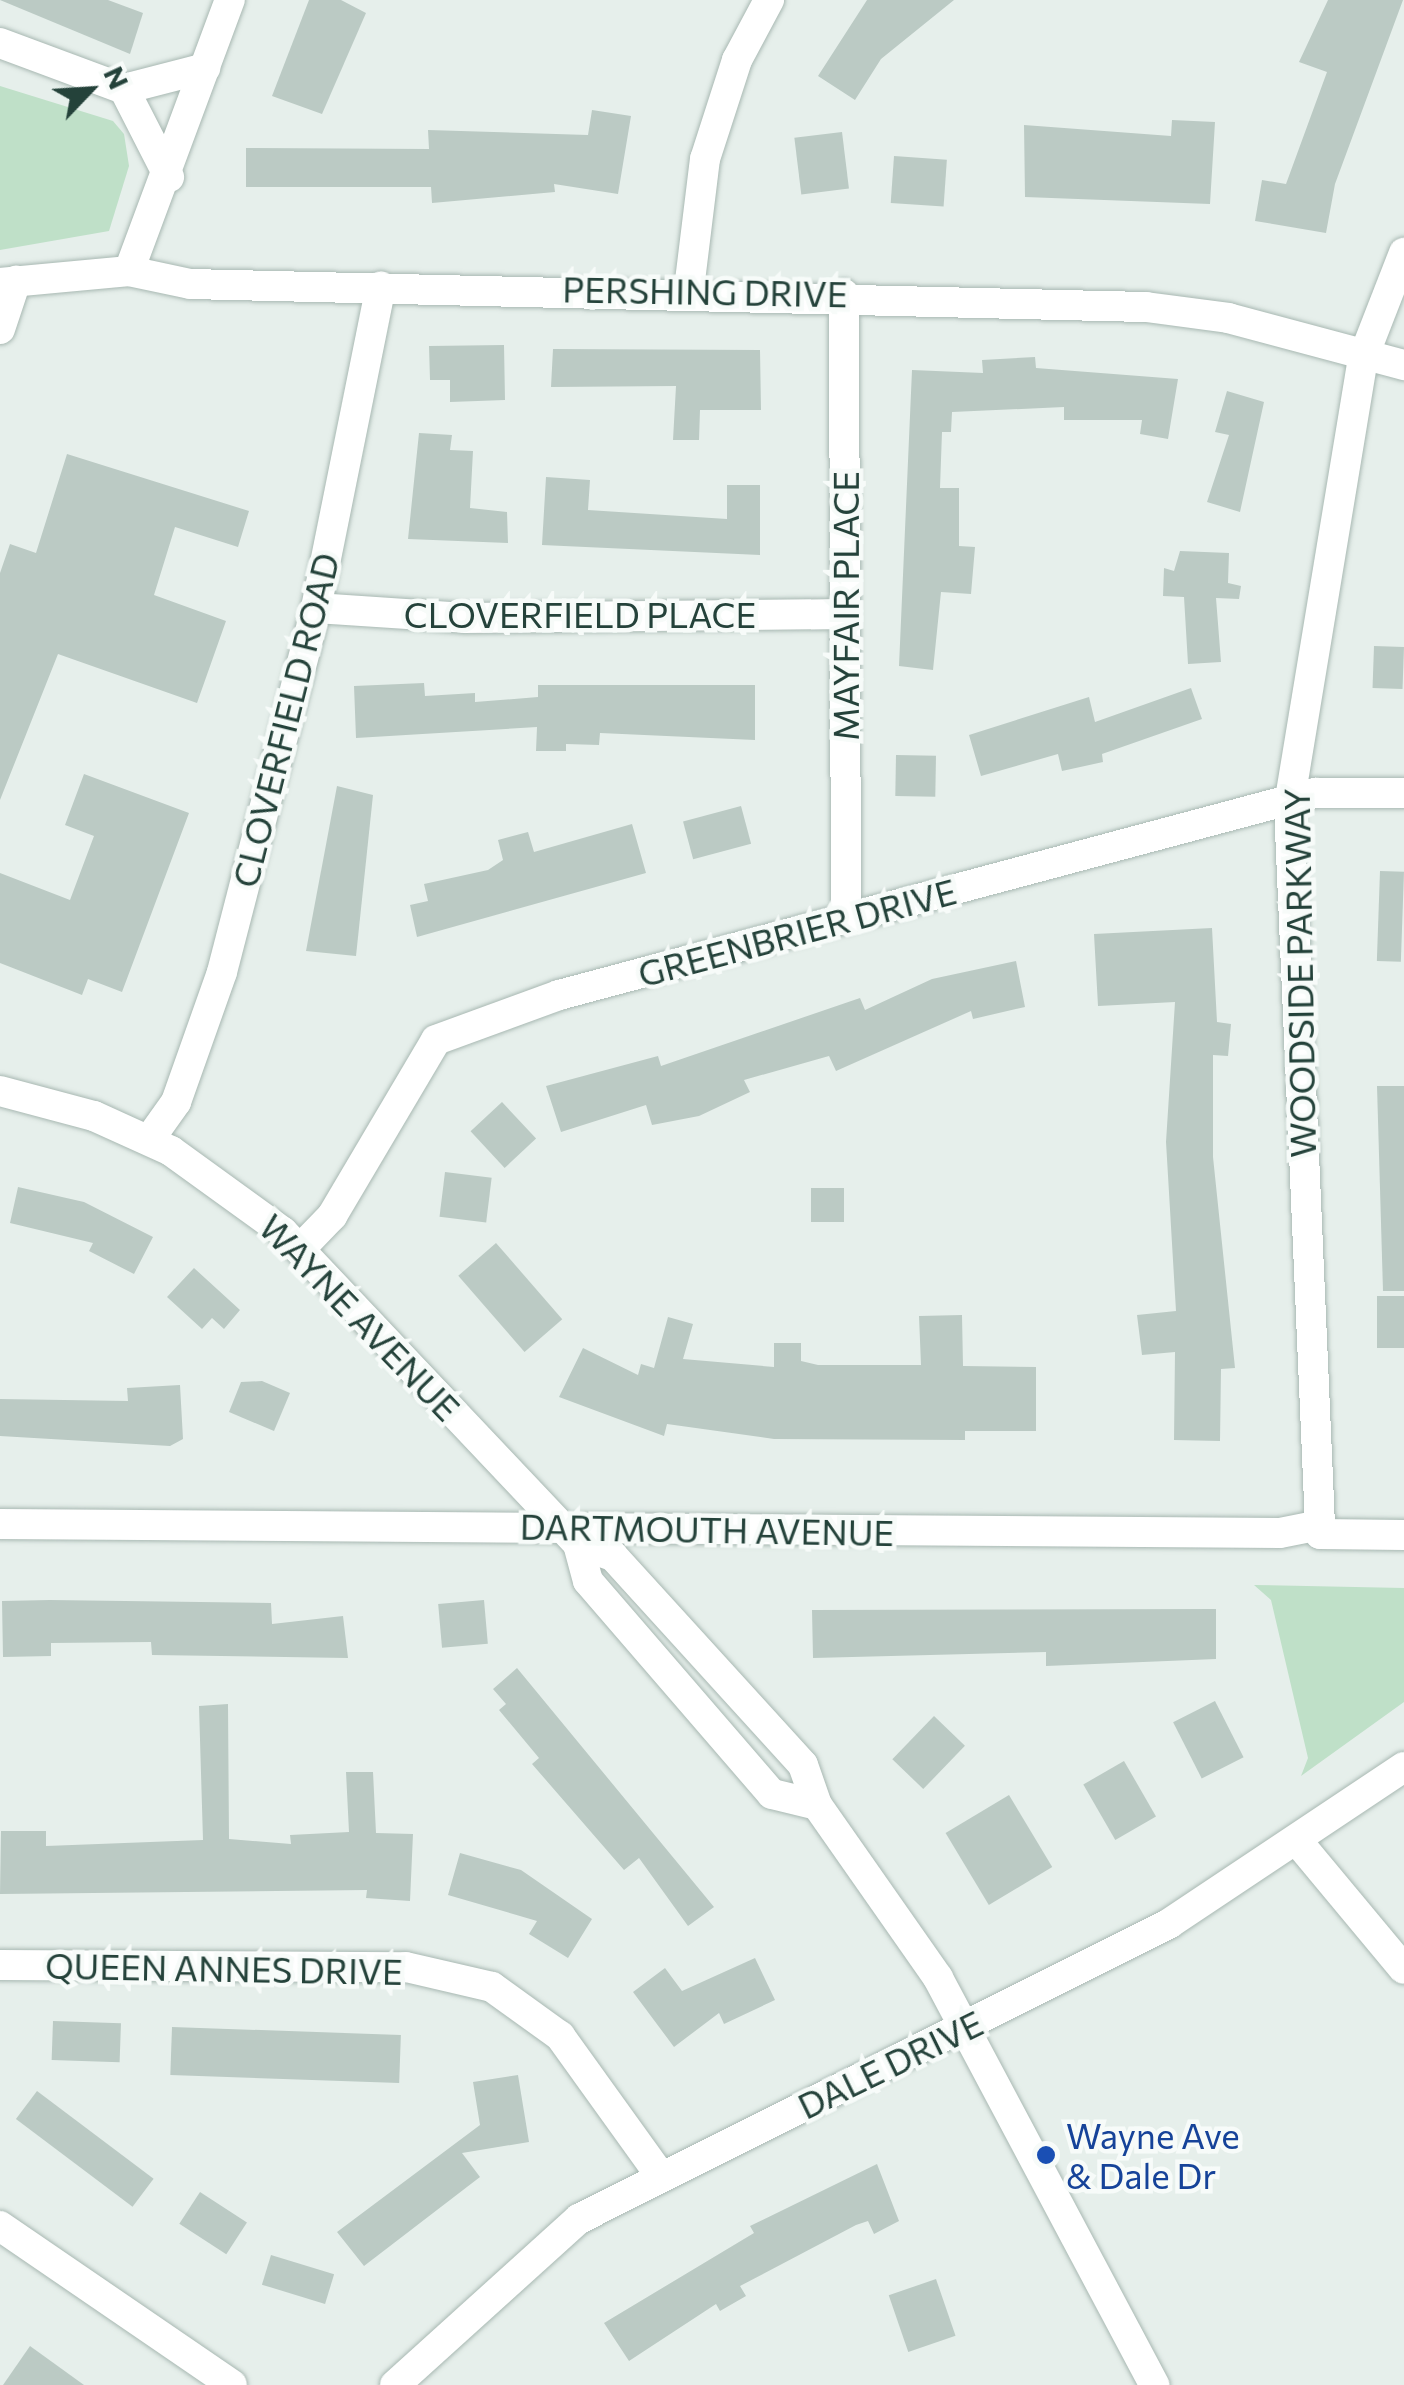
<!DOCTYPE html>
<style>
body{margin:0}
#map{position:relative;width:1404px;height:2385px;overflow:hidden;background:#e6efeb;font-family:Commissioner,sans-serif}
div>[style]{position:absolute}
.green>*{inset:0;background:#bfe0c8}
.building>*{inset:0;background:#bbcac4;transform-origin:0 0}
.roads{filter:drop-shadow(0 0 2px #a8b8b2) drop-shadow(0 0 2px #a8b8b2)}
.minor>*{height:30px;margin:-15px;padding:0 15px;transform-origin:15px;border-radius:15px;background:#fff}
.dots>*{width:28px;height:28px;translate:-50% -50%;box-sizing:border-box;border:5px solid #f7fbf9;border-radius:50%}
span{translate:-50% -50%;white-space:nowrap;text-align:center;line-height:1.15;-webkit-text-stroke:9px #f7fbf9;paint-order:stroke}
.street-label{font-size:35px;color:#24423a}
.transit-label{font-size:35px;color:#164399}
.left{translate:0 -50%;text-align:left}
.north{position:absolute;left:40px;top:40px;width:100px;height:100px;-webkit-text-stroke:8px #f7fbf9;paint-order:stroke;rotate:65deg;font-size:28px;font-weight:700;line-height:40px;text-align:center;color:#24423a}
.north::after{content:'';display:block;margin:auto;width:35px;height:45px;background:#24423a;clip-path:polygon(50% 0,100% 100%,50% 72%,0 100%)}
</style>
<div id="map">
<div class="green">
<div style="clip-path:polygon(0 86px,113px 121px,124px 134px,129px 166px,109px 231px,0 250px)"></div>
<div style="clip-path:polygon(1254px 1585px,1404px 1588px,1404px 1702px,1301px 1776px,1308px 1758px,1271px 1600px)"></div>
</div>
<div class="building">
<div style="clip-path:polygon(0 0,108px 0,143px 13px,130px 54px)"></div>
<div style="clip-path:polygon(309px 0,341px 0,366px 13px,322px 114px,272px 96px)"></div>
<div style="clip-path:polygon(867px 0,954px 0,881px 59px,855px 100px,818px 76px)"></div>
<div style="clip-path:polygon(1328px 0,1403px 0,1335px 184px,1326px 233px,1255px 221px,1262px 180px,1286px 184px,1327px 72px,1299px 62px)"></div>
<div style="clip-path:polygon(592px 110px,631px 116px,618px 194px,554px 184px,555px 192px,432px 203px,431px 187px,246px 187px,246px 148px,429px 149px,428px 130px,588px 135px)"></div>
<div style="clip-path:polygon(1172px 120px,1215px 122px,1210px 204px,1025px 197px,1024px 125px,1171px 136px)"></div>
<div style="left:842px;top:132px;width:57px;height:48px;rotate:83deg"></div>
<div style="left:894px;top:156px;width:53px;height:47px;rotate:4deg"></div>
<div style="clip-path:polygon(504px 345px,505px 400px,450px 402px,450px 380px,430px 380px,429px 346px)"></div>
<div style="clip-path:polygon(553px 349px,760px 350px,761px 410px,700px 410px,699px 440px,673px 440px,676px 386px,551px 387px)"></div>
<div style="clip-path:polygon(1035px 357px,1036px 368px,1178px 379px,1168px 439px,1140px 434px,1142px 420px,1064px 420px,1064px 407px,952px 412px,951px 432px,942px 432px,940px 488px,959px 488px,959px 546px,975px 547px,971px 594px,941px 592px,933px 670px,899px 666px,912px 370px,983px 373px,982px 360px)"></div>
<div style="clip-path:polygon(1227px 391px,1264px 402px,1240px 512px,1207px 502px,1229px 435px,1215px 432px)"></div>
<div style="clip-path:polygon(419px 433px,452px 435px,450px 450px,473px 451px,470px 508px,507px 512px,508px 543px,408px 539px)"></div>
<div style="clip-path:polygon(67px 454px,249px 511px,238px 547px,175px 527px,154px 595px,226px 621px,197px 703px,58px 654px,0 800px,0 573px,10px 544px,36px 553px)"></div>
<div style="clip-path:polygon(546px 477px,590px 480px,588px 510px,727px 519px,727px 485px,760px 485px,760px 555px,542px 545px)"></div>
<div style="clip-path:polygon(1180px 551px,1229px 553px,1228px 583px,1241px 586px,1239px 599px,1216px 598px,1221px 662px,1188px 664px,1184px 597px,1163px 596px,1164px 568px,1174px 571px)"></div>
<div style="left:1374px;top:646px;width:30px;height:42px;rotate:2deg"></div>
<div style="clip-path:polygon(424px 683px,425px 696px,475px 693px,475px 702px,538px 697px,538px 685px,755px 685px,755px 740px,600px 733px,599px 745px,566px 744px,566px 751px,536px 751px,537px 727px,356px 738px,354px 686px)"></div>
<div style="clip-path:polygon(1191px 688px,1202px 719px,1102px 754px,1103px 762px,1062px 771px,1058px 754px,981px 776px,969px 735px,1089px 697px,1095px 722px)"></div>
<div style="left:896px;top:755px;width:40px;height:41px;rotate:1deg"></div>
<div style="clip-path:polygon(84px 774px,189px 813px,122px 992px,88px 979px,82px 995px,0 963px,0 873px,70px 900px,94px 836px,65px 825px)"></div>
<div style="clip-path:polygon(337px 786px,373px 795px,356px 956px,306px 951px)"></div>
<div style="left:741px;top:806px;width:39px;height:60px;rotate:75deg"></div>
<div style="clip-path:polygon(632px 824px,646px 873px,417px 937px,410px 905px,428px 901px,424px 884px,488px 870px,503px 860px,498px 840px,528px 832px,534px 852px)"></div>
<div style="left:1380px;top:871px;width:24px;height:90px;rotate:2deg"></div>
<div style="clip-path:polygon(1212px 928px,1217px 1022px,1231px 1024px,1228px 1056px,1213px 1055px,1213px 1157px,1235px 1368px,1221px 1369px,1220px 1441px,1174px 1440px,1175px 1352px,1142px 1355px,1137px 1315px,1176px 1311px,1166px 1142px,1175px 1002px,1098px 1006px,1094px 934px)"></div>
<div style="clip-path:polygon(1016px 961px,1025px 1007px,973px 1019px,971px 1011px,836px 1071px,829px 1056px,744px 1080px,750px 1092px,699px 1116px,652px 1125px,646px 1105px,561px 1132px,546px 1086px,658px 1056px,661px 1066px,860px 998px,865px 1010px,932px 979px)"></div>
<div style="clip-path:polygon(1377px 1086px,1404px 1086px,1404px 1291px,1383px 1291px)"></div>
<div style="left:502px;top:1102px;width:50px;height:43px;rotate:47deg"></div>
<div style="left:445px;top:1172px;width:47px;height:45px;rotate:7deg"></div>
<div style="clip-path:polygon(18px 1187px,84px 1202px,153px 1237px,134px 1274px,89px 1251px,93px 1243px,10px 1223px)"></div>
<div style="left:811px;top:1188px;width:33px;height:34px"></div>
<div style="left:496px;top:1243px;width:101px;height:50px;rotate:49deg"></div>
<div style="clip-path:polygon(194px 1268px,240px 1310px,224px 1329px,212px 1318px,202px 1329px,167px 1297px)"></div>
<div style="left:1404px;top:1296px;width:52px;height:27px;rotate:90deg"></div>
<div style="clip-path:polygon(962px 1315px,963px 1366px,1036px 1367px,1036px 1431px,965px 1431px,965px 1440px,774px 1439px,667px 1424px,664px 1436px,559px 1397px,583px 1348px,638px 1375px,641px 1364px,654px 1368px,668px 1317px,693px 1324px,683px 1359px,774px 1367px,774px 1343px,801px 1343px,801px 1361px,818px 1365px,921px 1365px,919px 1316px)"></div>
<div style="clip-path:polygon(262px 1381px,290px 1393px,274px 1431px,229px 1412px,241px 1382px)"></div>
<div style="clip-path:polygon(180px 1385px,183px 1439px,170px 1446px,0 1436px,0 1399px,128px 1401px,127px 1388px)"></div>
<div style="clip-path:polygon(50px 1600px,271px 1603px,272px 1624px,343px 1616px,348px 1658px,152px 1655px,151px 1642px,51px 1643px,51px 1656px,3px 1657px,2px 1601px)"></div>
<div style="left:484px;top:1600px;width:44px;height:46px;rotate:85deg"></div>
<div style="clip-path:polygon(1216px 1609px,1216px 1659px,1046px 1666px,1046px 1652px,813px 1658px,812px 1610px)"></div>
<div style="clip-path:polygon(517px 1668px,714px 1907px,688px 1926px,639px 1858px,624px 1870px,532px 1764px,539px 1758px,499px 1710px,506px 1704px,493px 1689px)"></div>
<div style="left:1215px;top:1701px;width:63px;height:47px;rotate:63deg"></div>
<div style="clip-path:polygon(228px 1704px,229px 1839px,291px 1844px,290px 1835px,349px 1832px,346px 1772px,373px 1772px,376px 1833px,413px 1834px,410px 1901px,366px 1898px,367px 1890px,0 1894px,1px 1831px,46px 1831px,46px 1846px,203px 1840px,199px 1706px)"></div>
<div style="left:934px;top:1716px;width:43px;height:60px;rotate:44deg"></div>
<div style="left:1124px;top:1761px;width:64px;height:47px;rotate:60deg"></div>
<div style="left:1009px;top:1795px;width:84px;height:74px;rotate:59deg"></div>
<div style="clip-path:polygon(460px 1853px,521px 1870px,592px 1919px,568px 1958px,529px 1934px,537px 1921px,448px 1895px)"></div>
<div style="clip-path:polygon(755px 1958px,775px 2000px,724px 2024px,719px 2013px,674px 2047px,633px 1992px,665px 1968px,682px 1991px)"></div>
<div style="left:53px;top:2021px;width:68px;height:39px;rotate:2deg"></div>
<div style="left:172px;top:2027px;width:229px;height:48px;rotate:2deg"></div>
<div style="clip-path:polygon(518px 2075px,529px 2142px,462px 2153px,480px 2177px,364px 2266px,337px 2232px,480px 2125px,473px 2082px)"></div>
<div style="left:37px;top:2091px;width:146px;height:35px;rotate:37deg"></div>
<div style="clip-path:polygon(877px 2164px,899px 2221px,874px 2234px,868px 2221px,856px 2225px,740px 2286px,746px 2296px,720px 2311px,716px 2304px,629px 2361px,604px 2323px,754px 2233px,750px 2226px)"></div>
<div style="left:200px;top:2192px;width:56px;height:38px;rotate:33deg"></div>
<div style="left:271px;top:2255px;width:66px;height:31px;rotate:17deg"></div>
<div style="left:936px;top:2279px;width:60px;height:50px;rotate:71deg"></div>
<div style="clip-path:polygon(30px 2346px,84px 2385px,3px 2385px)"></div>
</div>
<div class="roads">
<div class="minor">
<div style="left:0;top:43px;width:132px;rotate:20.4deg"></div>
<div style="left:124px;top:89px;width:84px;rotate:-14.5deg"></div>
<div style="left:124px;top:89px;width:99px;rotate:62.9deg"></div>
<div style="left:129px;top:271px;width:289px;rotate:-69.6deg"></div>
<div style="left:0;top:283px;width:130px;rotate:-5.3deg"></div>
<div style="left:129px;top:271px;width:62px;rotate:12deg"></div>
<div style="left:190px;top:284px;width:956px;rotate:1.38deg"></div>
<div style="left:1146px;top:307px;width:83px;rotate:7.6deg"></div>
<div style="left:1228px;top:318px;width:182px;rotate:15deg"></div>
<div style="left:689px;top:289px;width:131px;rotate:-83deg"></div>
<div style="left:705px;top:159px;width:104px;rotate:-72.1deg"></div>
<div style="left:737px;top:60px;width:68px;rotate:-61.9deg"></div>
<div style="left:844px;top:294px;width:625px;rotate:89.82deg"></div>
<div style="left:0;top:329px;width:51px;rotate:-71.6deg"></div>
<div style="left:316px;top:608px;width:149px;rotate:3.8deg"></div>
<div style="left:465px;top:618px;width:380px;rotate:-0.6deg"></div>
<div style="left:0;top:1091px;width:97px;rotate:14.9deg"></div>
<div style="left:94px;top:1116px;width:85px;rotate:24.4deg"></div>
<div style="left:171px;top:1151px;width:138px;rotate:35.9deg"></div>
<div style="left:283px;top:1232px;width:429px;rotate:46.6deg"></div>
<div style="left:578px;top:1544px;width:37px;rotate:19deg"></div>
<div style="left:613px;top:1556px;width:282px;rotate:47.7deg"></div>
<div style="left:803px;top:1765px;width:42px;rotate:70.7deg"></div>
<div style="left:817px;top:1805px;width:211px;rotate:55deg"></div>
<div style="left:938px;top:1978px;width:461px;rotate:62deg"></div>
<div style="left:149px;top:1140px;width:47px;rotate:-54.6deg"></div>
<div style="left:176px;top:1102px;width:138px;rotate:-70.5deg"></div>
<div style="left:222px;top:972px;width:376px;rotate:-75.5deg"></div>
<div style="left:316px;top:608px;width:328px;rotate:-78.6deg"></div>
<div style="left:301px;top:1248px;width:45px;rotate:-45.9deg"></div>
<div style="left:332px;top:1216px;width:204px;rotate:-59.4deg"></div>
<div style="left:436px;top:1040px;width:131px;rotate:-20.1deg"></div>
<div style="left:559px;top:995px;width:783px;rotate:-14.96deg"></div>
<div style="left:1315px;top:793px;width:89px"></div>
<div style="left:0;top:1524px;width:1280px;rotate:0.4deg"></div>
<div style="left:1280px;top:1533px;width:41px;rotate:-11.3deg"></div>
<div style="left:1320px;top:1525px;width:9px;rotate:90deg"></div>
<div style="left:1320px;top:1534px;width:84px;rotate:0.7deg"></div>
<div style="left:1320px;top:1525px;width:721px;rotate:-92.47deg"></div>
<div style="left:1289px;top:805px;width:453px;rotate:-80.6deg"></div>
<div style="left:1363px;top:358px;width:113px;rotate:-68.7deg"></div>
<div style="left:578px;top:1544px;width:38px;rotate:75deg"></div>
<div style="left:588px;top:1581px;width:281px;rotate:49.2deg"></div>
<div style="left:772px;top:1794px;width:46px;rotate:13.7deg"></div>
<div style="left:1298px;top:1842px;width:165px;rotate:50.2deg"></div>
<div style="left:0;top:1965px;width:406px;rotate:0.3deg"></div>
<div style="left:406px;top:1967px;width:88px;rotate:13.1deg"></div>
<div style="left:492px;top:1987px;width:84px;rotate:35.8deg"></div>
<div style="left:560px;top:2036px;width:171px;rotate:54.3deg"></div>
<div style="left:0;top:2226px;width:281px;rotate:34.4deg"></div>
<div style="left:395px;top:2385px;width:248px;rotate:-42.1deg"></div>
<div style="left:579px;top:2219px;width:661px;rotate:-26.6deg"></div>
<div style="left:1170px;top:1923px;width:281px;rotate:-33.7deg"></div>
</div>
</div>
<div class="dots">
<div style="left:1046px;top:2155px;background:#1a4fb4"></div>
</div>
<div class="street-label">
<span style="left:705px;top:291px;rotate:1deg">PERSHING DRIVE</span>
<span style="left:845px;top:606px;rotate:-90deg">MAYFAIR PLACE</span>
<span style="left:580px;top:614px">CLOVERFIELD PLACE</span>
<span style="left:285px;top:720px;rotate:-76deg">CLOVERFIELD ROAD</span>
<span style="left:797px;top:932px;rotate:-15deg">GREENBRIER DRIVE</span>
<span style="left:1299px;top:973px;rotate:-91deg">WOODSIDE PARKWAY</span>
<span style="left:360px;top:1317px;rotate:46deg">WAYNE AVENUE</span>
<span style="left:707px;top:1529px;rotate:1deg">DARTMOUTH AVENUE</span>
<span style="left:224px;top:1968px;rotate:1deg">QUEEN ANNES DRIVE</span>
<span style="left:890px;top:2064px;rotate:-26deg">DALE DRIVE</span>
</div>
<div class="transit-label">
<span class="left" style="left:1066px;top:2155px">Wayne Ave<br>&amp; Dale Dr</span>
</div>
<div class="north">N</div>
</div>
